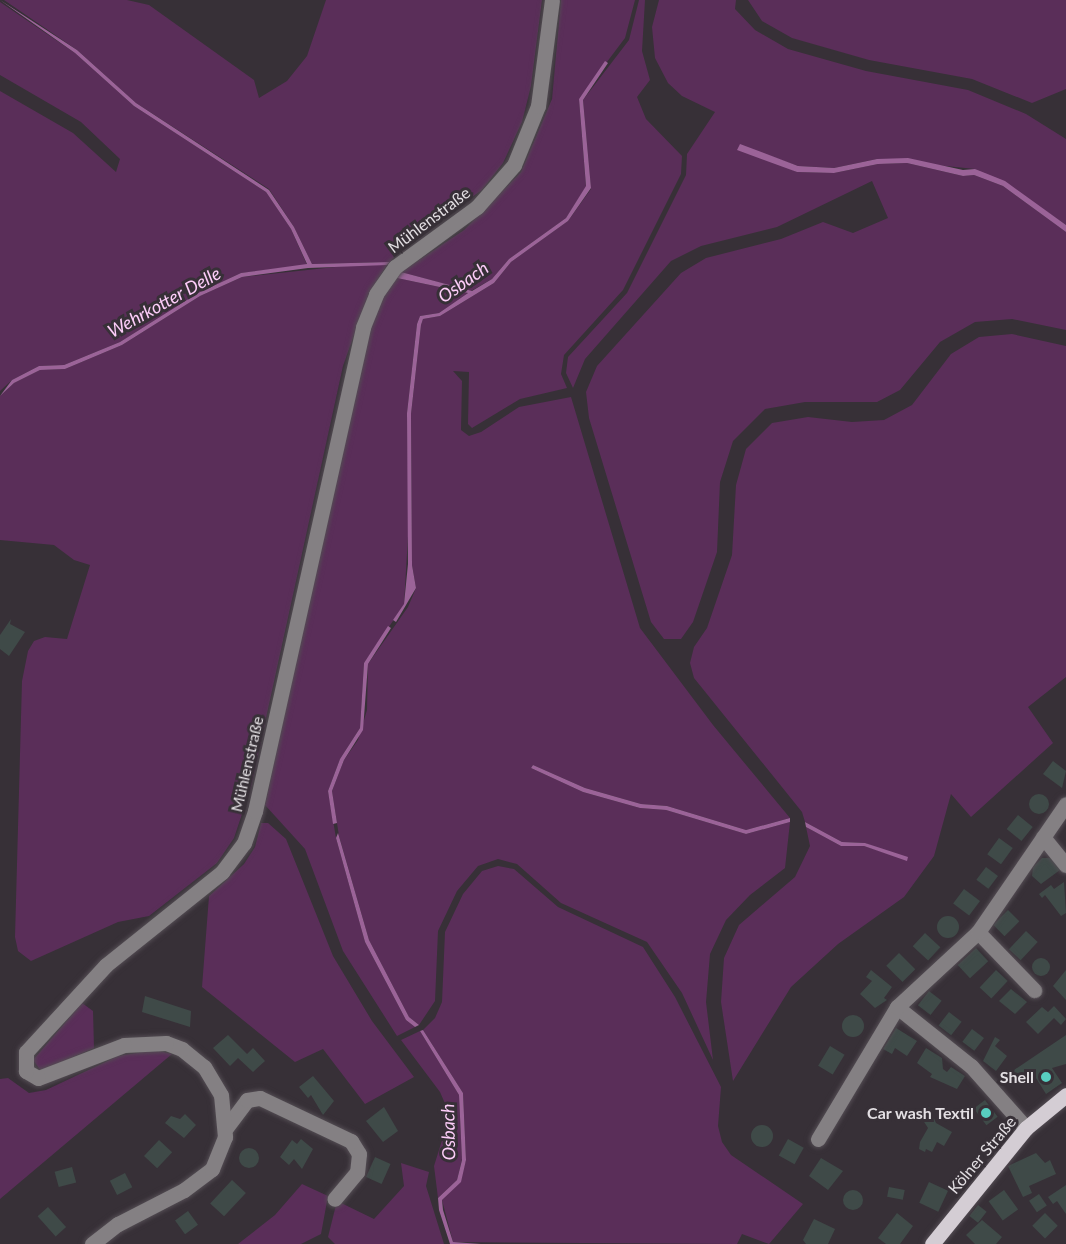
<!DOCTYPE html>
<meta charset="utf-8">
<style>
body{margin:0}
#map{position:relative;width:1066px;height:1244px;overflow:hidden;background:#373037;font-family:Lato,sans-serif}
div>[style]{position:absolute}
.green>*{inset:0;background:#5a2e59}
.water>*{inset:0;background:#9b6398}
.building>*{inset:0;background:#3f4a48;transform-origin:0 0}
.round{border-radius:50%}
.roads{filter:drop-shadow(0 0 2px #534c53) drop-shadow(0 0 2px #534c53)}
.minor>*{height:15px;margin:-7.5px;padding:0 7.5px;transform-origin:7.5px;border-radius:7.5px;background:#848083}
.major>*{height:15px;margin:-7.5px;padding:0 7.5px;transform-origin:7.5px;border-radius:7.5px;background:#d4cdd4}
.dots>*{width:16px;height:16px;translate:-50% -50%;box-sizing:border-box;border:3px solid #373037;border-radius:50%}
span{translate:-50% -50%;white-space:nowrap;text-align:center;line-height:1.15;-webkit-text-stroke:6px #373037;paint-order:stroke}
.street-label{font-size:16px;color:#e3dfe3}
.poi-label{font-size:16px;color:#e3dfe3;font-weight:700}
.right{translate:-100% -50%;text-align:right}
.water-label{font-size:18px;color:#fdcdf9;font-style:italic}
</style>
<div id="map">
<div class="green">
<div style="clip-path:polygon(4px 0,127px 0,149px 5px,254px 80px,259px 98px,287px 81px,307px 56px,326px 0,542px 0,531px 86px,522px 122px,503px 163px,482px 190px,403px 246px,390px 262px,312px 264px,294px 227px,269px 189px,136px 103px,77px 50px)"></div>
<div style="clip-path:polygon(561px 0,635px 0,625px 38px,579px 99px,586px 187px,566px 218px,509px 259px,492px 279px,471px 291px,401px 272px,464px 230px,521px 172px,552px 99px)"></div>
<div style="clip-path:polygon(639px 0,645px 0,642px 51px,650px 80px,637px 97px,646px 119px,682px 156px,681px 174px,623px 290px,564px 355px,561px 374px,567px 388px,520px 399px,472px 428px,468px 424px,469px 372px,453px 371px,462px 381px,461px 430px,469px 436px,481px 432px,519px 407px,571px 397px,640px 628px,713px 725px,790px 818px,746px 830px,667px 806px,641px 804px,585px 788px,533px 765px,531px 768px,583px 792px,640px 808px,666px 810px,746px 834px,790px 822px,785px 868px,750px 895px,726px 920px,710px 954px,706px 1002px,713px 1060px,682px 993px,647px 942px,561px 903px,517px 864px,498px 859px,478px 866px,457px 891px,438px 931px,435px 1001px,419px 1025px,409px 1017px,369px 940px,339px 836px,332px 791px,344px 760px,358px 740px,367px 710px,368px 664px,408px 607px,416px 588px,412px 565px,411px 414px,421px 325px,423px 319px,440px 316px,494px 283px,511px 262px,568px 221px,591px 189px,583px 100px,629px 40px)"></div>
<div style="clip-path:polygon(659px 0,736px 0,735px 9px,755px 30px,788px 49px,866px 71px,968px 90px,1026px 114px,1066px 139px,1066px 225px,1040px 207px,975px 169px,877px 159px,834px 168px,798px 166px,739px 145px,797px 172px,834px 173px,878px 164px,907px 163px,963px 176px,974px 175px,1003px 186px,1066px 232px,1066px 330px,1012px 319px,975px 322px,940px 342px,900px 390px,877px 402px,805px 402px,765px 409px,733px 441px,720px 482px,717px 552px,693px 622px,681px 639px,664px 639px,651px 622px,589px 418px,586px 392px,597px 366px,681px 273px,706px 258px,781px 239px,823px 222px,853px 233px,888px 218px,872px 181px,777px 227px,701px 246px,671px 261px,585px 359px,573px 388px,566px 373px,568px 357px,627px 293px,686px 175px,687px 154px,715px 112px,682px 96px,668px 83px,655px 58px,652px 27px)"></div>
<div style="clip-path:polygon(748px 0,1066px 0,1066px 89px,1032px 103px,972px 79px,869px 60px,792px 38px,762px 21px)"></div>
<div style="clip-path:polygon(0 2px,75px 53px,134px 106px,266px 192px,291px 229px,307px 265px,241px 273px,198px 293px,120px 342px,64px 365px,39px 366px,12px 380px,0 391px,0 91px,73px 133px,116px 172px,120px 159px,81px 122px,0 75px)"></div>
<div style="clip-path:polygon(363px 264px,387px 265px,369px 293px,343px 366px,251px 787px,234px 838px,217px 863px,149px 916px,118px 922px,31px 961px,18px 951px,15px 937px,22px 681px,28px 651px,34px 641px,45px 637px,67px 639px,90px 565px,74px 560px,54px 545px,0 540px,0 396px,14px 383px,40px 370px,65px 369px,122px 345px,200px 296px,242px 277px)"></div>
<div style="clip-path:polygon(397px 278px,468px 293px,439px 313px,420px 316px,417px 324px,407px 413px,409px 519px,404px 605px,364px 663px,360px 728px,340px 759px,328px 791px,336px 838px,365px 942px,406px 1020px,415px 1027px,397px 1036px,343px 951px,305px 849px,265px 805px,365px 342px,380px 302px)"></div>
<div style="clip-path:polygon(1012px 334px,1066px 346px,1066px 677px,1028px 707px,1053px 743px,971px 817px,951px 794px,934px 856px,904px 897px,838px 944px,791px 987px,733px 1081px,721px 1002px,724px 958px,739px 925px,795px 877px,810px 846px,806px 827px,841px 846px,864px 846px,907px 860px,865px 843px,842px 842px,805px 822px,802px 812px,694px 678px,690px 663px,694px 647px,707px 628px,732px 555px,736px 485px,746px 449px,772px 423px,808px 417px,852px 422px,884px 420px,912px 405px,951px 354px,979px 337px)"></div>
<div style="clip-path:polygon(261px 823px,268px 823px,286px 839px,333px 956px,372px 1021px,414px 1077px,365px 1104px,323px 1049px,295px 1062px,202px 987px,209px 896px,244px 864px,255px 847px)"></div>
<div style="clip-path:polygon(498px 866px,514px 869px,558px 907px,643px 947px,675px 997px,721px 1087px,718px 1126px,722px 1142px,731px 1155px,803px 1204px,769px 1244px,742px 1234px,737px 1244px,453px 1242px,442px 1200px,460px 1182px,466px 1160px,463px 1093px,423px 1030px,435px 1018px,442px 1002px,445px 932px,463px 894px,482px 871px)"></div>
<div style="clip-path:polygon(82px 1003px,93px 1011px,94px 1048px,41px 1071px,33px 1060px)"></div>
<div style="clip-path:polygon(420px 1031px,459px 1095px,462px 1159px,457px 1180px,438px 1198px,434px 1166px,444px 1134px,457px 1131px,440px 1092px,401px 1040px)"></div>
<div style="clip-path:polygon(155px 1050px,172px 1054px,0 1199px,0 1079px,8px 1078px,29px 1093px,46px 1090px,118px 1056px)"></div>
<div style="clip-path:polygon(401px 1163px,429px 1172px,426px 1186px,444px 1244px,335px 1244px,328px 1237px,337px 1201px,374px 1219px,404px 1186px)"></div>
<div style="clip-path:polygon(302px 1184px,328px 1196px,321px 1234px,301px 1244px,238px 1244px,275px 1215px)"></div>
</div>
<div class="water">
<div style="clip-path:polygon(0 0,77px 50px,136px 103px,269px 190px,294px 227px,312px 264px,390px 262px,387px 265px,308px 268px,242px 277px,200px 296px,122px 345px,65px 369px,40px 370px,14px 383px,0 396px,12px 380px,39px 366px,64px 365px,120px 342px,198px 293px,241px 273px,307px 264px,291px 229px,266px 192px,134px 106px,75px 53px)"></div>
<div style="clip-path:polygon(605px 61px,608px 63px,583px 100px,591px 188px,568px 221px,511px 262px,494px 283px,440px 316px,423px 319px,421px 325px,411px 414px,412px 565px,416px 588px,396px 622px,393px 620px,404px 604px,408px 564px,407px 413px,417px 324px,420px 316px,439px 313px,468px 293px,397px 278px,401px 272px,472px 291px,492px 279px,509px 259px,566px 218px,586px 186px,579px 99px)"></div>
<div style="clip-path:polygon(740px 144px,798px 166px,834px 168px,877px 159px,908px 158px,963px 170px,975px 169px,1005px 181px,1066px 225px,1066px 232px,1003px 186px,974px 175px,963px 176px,907px 163px,878px 164px,834px 173px,797px 172px,737px 150px)"></div>
<div style="clip-path:polygon(388px 626px,391px 628px,368px 664px,363px 730px,344px 760px,332px 791px,337px 823px,333px 824px,328px 791px,340px 759px,360px 728px,364px 663px)"></div>
<div style="clip-path:polygon(533px 765px,585px 788px,641px 804px,667px 806px,746px 830px,790px 818px,790px 822px,746px 834px,666px 810px,640px 808px,583px 792px,531px 768px)"></div>
<div style="clip-path:polygon(805px 822px,842px 842px,865px 843px,908px 857px,907px 861px,864px 846px,841px 846px,806px 827px)"></div>
<div style="clip-path:polygon(338px 833px,369px 940px,409px 1017px,419px 1025px,415px 1027px,406px 1020px,365px 942px,336px 838px)"></div>
<div style="clip-path:polygon(423px 1030px,463px 1093px,466px 1160px,461px 1182px,442px 1200px,443px 1210px,453px 1242px,481px 1244px,450px 1244px,439px 1210px,438px 1198px,457px 1180px,462px 1160px,459px 1095px,420px 1031px)"></div>
</div>
<div class="building">
<div style="clip-path:polygon(11px 619px,10px 624px,25px 632px,9px 656px,0 649px,0 635px)"></div>
<div style="clip-path:polygon(1053px 761px,1066px 771px,1062px 788px,1043px 774px)"></div>
<div class="round" style="left:1029px;top:794px;width:20px;height:20px"></div>
<div style="left:1018px;top:815px;width:19px;height:18px;rotate:39deg"></div>
<div style="left:999px;top:838px;width:17px;height:20px;rotate:36deg"></div>
<div style="clip-path:polygon(1042px 858px,1051px 858px,1060px 870px,1041px 884px,1032px 876px,1033px 867px)"></div>
<div style="left:986px;top:867px;width:15px;height:16px;rotate:37deg"></div>
<div style="clip-path:polygon(1064px 882px,1066px 913px,1061px 916px,1045px 895px,1042px 898px,1039px 894px,1051px 885px,1054px 889px)"></div>
<div style="left:964px;top:889px;width:20px;height:18px;rotate:37deg"></div>
<div style="left:1008px;top:910px;width:16px;height:21px;rotate:45deg"></div>
<div class="round" style="left:937px;top:916px;width:22px;height:22px"></div>
<div style="left:1026px;top:931px;width:16px;height:25px;rotate:43deg"></div>
<div style="left:925px;top:933px;width:21px;height:18px;rotate:43deg"></div>
<div style="left:976px;top:948px;width:18px;height:25px;rotate:47deg"></div>
<div style="left:899px;top:953px;width:23px;height:18px;rotate:45deg"></div>
<div class="round" style="left:1032px;top:958px;width:18px;height:18px"></div>
<div style="clip-path:polygon(871px 970px,892px 987px,884px 998px,887px 1000px,875px 1008px,860px 994px,872px 981px,866px 977px)"></div>
<div style="left:996px;top:970px;width:16px;height:24px;rotate:43deg"></div>
<div style="clip-path:polygon(1066px 970px,1066px 1000px,1053px 986px)"></div>
<div style="clip-path:polygon(1011px 989px,1027px 1002px,1015px 1014px,999px 1001px)"></div>
<div style="left:929px;top:991px;width:16px;height:18px;rotate:38deg"></div>
<div style="clip-path:polygon(145px 996px,191px 1011px,190px 1027px,142px 1012px)"></div>
<div style="clip-path:polygon(1054px 1006px,1066px 1019px,1061px 1025px,1054px 1018px,1038px 1034px,1026px 1022px,1042px 1007px,1048px 1012px)"></div>
<div style="left:949px;top:1012px;width:16px;height:17px;rotate:38deg"></div>
<div class="round" style="left:842px;top:1015px;width:22px;height:22px"></div>
<div style="clip-path:polygon(896px 1028px,917px 1041px,907px 1056px,895px 1048px,892px 1054px,883px 1049px)"></div>
<div style="left:972px;top:1029px;width:15px;height:16px;rotate:37deg"></div>
<div style="clip-path:polygon(228px 1035px,247px 1054px,253px 1048px,265px 1061px,253px 1072px,238px 1058px,230px 1066px,213px 1048px)"></div>
<div style="clip-path:polygon(1066px 1035px,1066px 1064px,1052px 1068px,1062px 1083px,1046px 1094px,1036px 1078px,1025px 1085px,1021px 1079px,1017px 1082px,1011px 1072px)"></div>
<div style="clip-path:polygon(995px 1037px,1000px 1040px,995px 1046px,1007px 1056px,996px 1071px,983px 1061px)"></div>
<div style="left:830px;top:1046px;width:17px;height:23px;rotate:31deg"></div>
<div style="clip-path:polygon(926px 1048px,942px 1058px,943px 1069px,947px 1072px,951px 1067px,965px 1076px,957px 1089px,930px 1077px,932px 1074px,917px 1063px)"></div>
<div style="clip-path:polygon(313px 1076px,334px 1101px,323px 1115px,311px 1095px,308px 1098px,299px 1087px)"></div>
<div style="left:985px;top:1100px;width:21px;height:14px;rotate:53deg"></div>
<div style="clip-path:polygon(384px 1107px,398px 1131px,383px 1142px,366px 1121px)"></div>
<div style="clip-path:polygon(929px 1107px,936px 1123px,952px 1132px,944px 1146px,937px 1142px,932px 1152px,926px 1149px,925px 1152px,919px 1149px,920px 1142px,928px 1128px,919px 1114px)"></div>
<div style="clip-path:polygon(185px 1114px,196px 1125px,184px 1138px,165px 1123px,171px 1116px,180px 1119px)"></div>
<div class="round" style="left:751px;top:1125px;width:22px;height:22px"></div>
<div style="clip-path:polygon(301px 1139px,313px 1149px,302px 1169px,294px 1159px,289px 1165px,280px 1157px,292px 1140px,297px 1144px)"></div>
<div style="left:788px;top:1139px;width:18px;height:19px;rotate:29deg"></div>
<div style="left:159px;top:1140px;width:18px;height:22px;rotate:43deg"></div>
<div class="round" style="left:239px;top:1148px;width:20px;height:20px"></div>
<div style="clip-path:polygon(1036px 1153px,1045px 1163px,1050px 1160px,1056px 1174px,1029px 1186px,1032px 1193px,1023px 1197px,1008px 1166px)"></div>
<div style="left:375px;top:1157px;width:17px;height:22px;rotate:24deg"></div>
<div style="clip-path:polygon(821px 1158px,843px 1171px,828px 1190px,809px 1176px)"></div>
<div style="left:72px;top:1167px;width:16px;height:18px;rotate:75deg"></div>
<div style="left:125px;top:1173px;width:16px;height:17px;rotate:63deg"></div>
<div style="left:232px;top:1180px;width:19px;height:32px;rotate:43deg"></div>
<div style="left:929px;top:1182px;width:21px;height:23px;rotate:25deg"></div>
<div style="clip-path:polygon(1066px 1185px,1066px 1214px,1057px 1201px,1053px 1204px,1048px 1197px)"></div>
<div style="left:889px;top:1187px;width:16px;height:10px;rotate:11deg"></div>
<div style="left:1004px;top:1190px;width:24px;height:19px;rotate:54deg"></div>
<div class="round" style="left:843px;top:1190px;width:20px;height:20px"></div>
<div style="left:1039px;top:1194px;width:14px;height:12px;rotate:56deg"></div>
<div style="left:978px;top:1205px;width:11px;height:14px;rotate:38deg"></div>
<div style="left:48px;top:1207px;width:27px;height:14px;rotate:48deg"></div>
<div style="left:188px;top:1211px;width:17px;height:16px;rotate:54deg"></div>
<div style="clip-path:polygon(897px 1213px,913px 1226px,900px 1244px,886px 1244px,878px 1238px)"></div>
<div style="left:1045px;top:1213px;width:18px;height:18px;rotate:45deg"></div>
<div style="clip-path:polygon(814px 1219px,835px 1229px,828px 1244px,806px 1244px,803px 1240px)"></div>
<div style="clip-path:polygon(982px 1220px,1002px 1237px,996px 1244px,975px 1244px,966px 1235px)"></div>
</div>
<div class="roads">
<div class="minor">
<div style="left:1043px;top:837px;width:36px;rotate:51deg"></div>
<div style="left:978px;top:932px;width:81px;rotate:46deg"></div>
<div style="left:897px;top:1007px;width:95px;rotate:38.6deg"></div>
<div style="left:971px;top:1066px;width:83px;rotate:48.4deg"></div>
<div style="left:226px;top:1128px;width:35px;rotate:-53deg"></div>
<div style="left:247px;top:1100px;width:13px;rotate:-9deg"></div>
<div style="left:260px;top:1098px;width:101px;rotate:25.3deg"></div>
<div style="left:351px;top:1141px;width:15px;rotate:58deg"></div>
<div style="left:359px;top:1154px;width:18px;rotate:96deg"></div>
<div style="left:357px;top:1172px;width:35px;rotate:130deg"></div>
<div style="left:818px;top:1139px;width:154px;rotate:-59.1deg"></div>
<div style="left:897px;top:1007px;width:110px;rotate:-42.8deg"></div>
<div style="left:978px;top:932px;width:155px;rotate:-55.5deg"></div>
<div style="left:92px;top:1244px;width:33px;rotate:-38deg"></div>
<div style="left:118px;top:1224px;width:74px;rotate:-27.3deg"></div>
<div style="left:184px;top:1190px;width:35px;rotate:-37deg"></div>
<div style="left:212px;top:1169px;width:35px;rotate:-68deg"></div>
<div style="left:225px;top:1137px;width:42px;rotate:-95.4deg"></div>
<div style="left:221px;top:1095px;width:33px;rotate:-121deg"></div>
<div style="left:204px;top:1067px;width:28px;rotate:-141deg"></div>
<div style="left:182px;top:1049px;width:17px;rotate:-159deg"></div>
<div style="left:166px;top:1043px;width:42px;rotate:177.3deg"></div>
<div style="left:124px;top:1045px;width:92px;rotate:159deg"></div>
<div style="left:38px;top:1078px;width:14px;rotate:-150deg"></div>
<div style="left:26px;top:1071px;width:19px;rotate:-90deg"></div>
<div style="left:26px;top:1052px;width:118px;rotate:-47.4deg"></div>
<div style="left:106px;top:965px;width:149px;rotate:-38.7deg"></div>
<div style="left:222px;top:872px;width:36px;rotate:-53deg"></div>
<div style="left:244px;top:843px;width:34px;rotate:-71deg"></div>
<div style="left:255px;top:811px;width:496px;rotate:-77.4deg"></div>
<div style="left:363px;top:327px;width:35px;rotate:-68deg"></div>
<div style="left:376px;top:294px;width:33px;rotate:-55deg"></div>
<div style="left:395px;top:267px;width:102px;rotate:-36.2deg"></div>
<div style="left:477px;top:207px;width:56px;rotate:-48.6deg"></div>
<div style="left:514px;top:165px;width:64px;rotate:-67.9deg"></div>
<div style="left:538px;top:106px;width:107px;rotate:-82.5deg"></div>
</div>
<div class="major">
<div style="left:932px;top:1244px;width:149px;rotate:-51deg"></div>
<div style="left:1026px;top:1128px;width:52px;rotate:-39.5deg"></div>
</div>
</div>
<div class="dots">
<div style="left:1046px;top:1077px;background:#58cec0"></div>
<div style="left:986px;top:1113px;background:#58cec0"></div>
</div>
<div class="street-label">
<span style="left:429px;top:220px;rotate:-37deg">Mühlenstraße</span>
<span style="left:247px;top:764px;rotate:-77deg">Mühlenstraße</span>
<span style="left:982px;top:1155px;rotate:-50deg">Kölner Straße</span>
</div>
<div class="poi-label">
<span class="right" style="left:1034px;top:1077px">Shell</span>
<span class="right" style="left:974px;top:1113px">Car wash Textil</span>
</div>
<div class="water-label">
<span style="left:463px;top:282px;rotate:-35deg">Osbach</span>
<span style="left:164px;top:302px;rotate:-29deg">Wehrkotter Delle</span>
<span style="left:448px;top:1132px;rotate:-91deg">Osbach</span>
</div>
</div>
